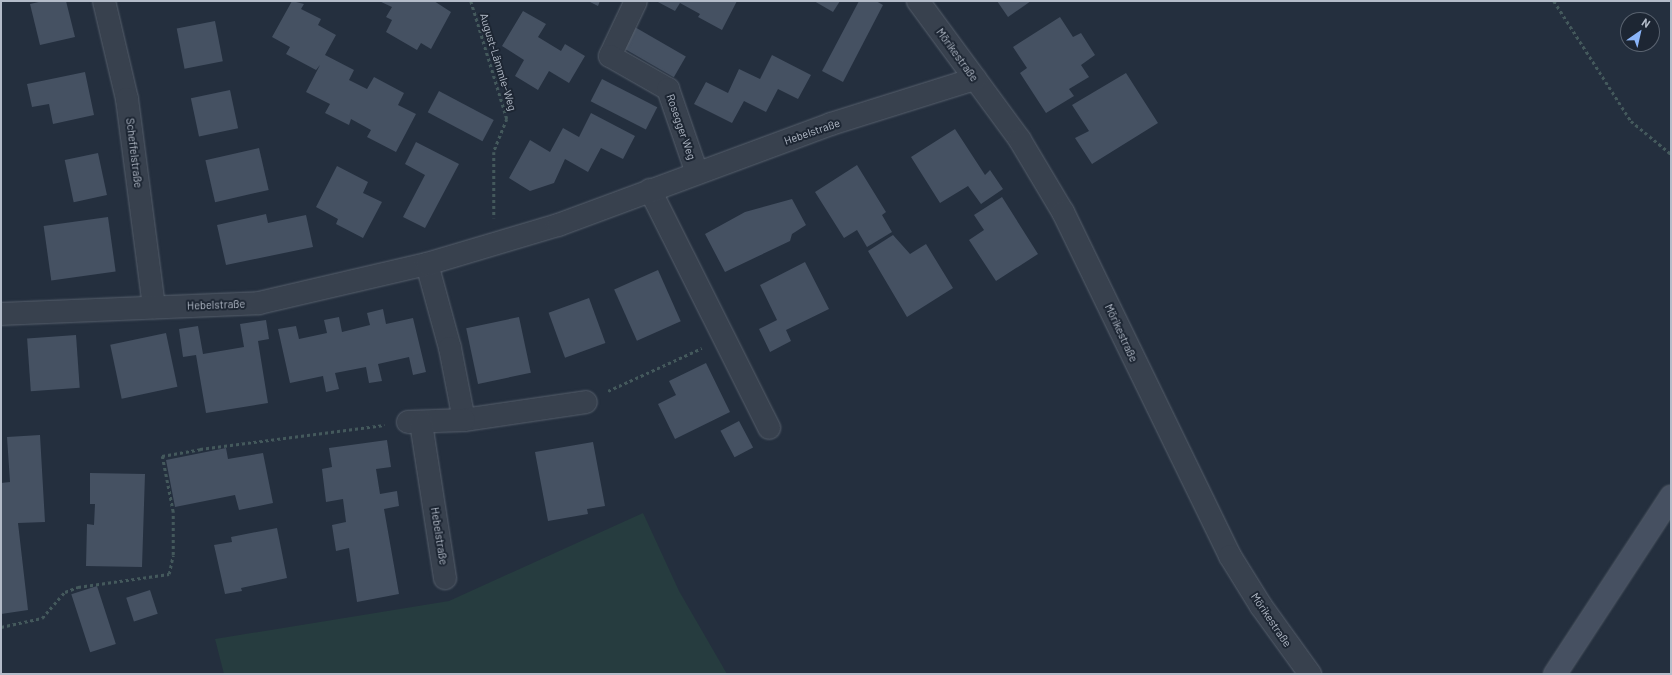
<!DOCTYPE html>
<meta charset="utf-8">
<style>
body{margin:0}
#map{position:relative;width:1672px;height:675px;overflow:hidden;background:#242f3e;font-family:Barlow,sans-serif}
div>[style]{position:absolute}
.green>*{inset:0;background:#263c3f}
.building>*{inset:0;background:#455162;transform-origin:0 0}
.path>*{height:2.5px;margin-top:-1.25px;transform-origin:0;background:repeating-linear-gradient(90deg,#44595c 0 3px,transparent 0 6px)}
.roads{filter:drop-shadow(0 0 1px #565f6c) drop-shadow(0 0 1px #565f6c)}
.minor>*{height:22px;margin:-11px;padding:0 11px;transform-origin:11px;border-radius:11px;background:#38414e}
.secondary>*{height:22px;margin:-11px;padding:0 11px;transform-origin:11px;border-radius:11px;background:#465061}
span{translate:-50% -50%;white-space:nowrap;text-align:center;line-height:1.15;-webkit-text-stroke:4px #1d2633;paint-order:stroke}
.street-label{font-size:11px;color:#b4bcc9}
.frame{position:absolute;inset:0;border:2px solid #b4bcc9;pointer-events:none}
.north{position:absolute;left:1620px;top:12px;width:40px;height:40px;box-sizing:border-box;background:#1d2633;border:1px solid #59626f;border-radius:50%;rotate:34deg;font-size:11px;font-weight:700;line-height:16px;text-align:center;color:#b4bcc9}
.north::after{content:'';display:block;margin:auto;width:14px;height:18px;background:#8ab4f8;clip-path:polygon(50% 0,100% 100%,50% 72%,0 100%)}
</style>
<div id="map">
<div class="green">
<div style="clip-path:polygon(643px 513px,679px 591px,727px 674px,224px 674px,215px 639px,449px 601px)"></div>
</div>
<div class="building">
<div style="clip-path:polygon(43px 1px,66px 1px,75px 37px,40px 45px,30px 4px)"></div>
<div style="clip-path:polygon(292px 1px,304px 4px,301px 9px,321px 19px,318px 25px,336px 35px,325px 55px,354px 70px,349px 80px,367px 89px,374px 77px,404px 93px,398px 105px,416px 114px,396px 152px,367px 137px,371px 130px,351px 119px,349px 125px,325px 113px,330px 104px,306px 92px,320px 65px,316px 70px,286px 54px,290px 47px,272px 37px)"></div>
<div style="clip-path:polygon(379px 1px,434px 1px,451px 12px,431px 49px,421px 43px,417px 50px,386px 32px,392px 20px,386px 17px,392px 7px)"></div>
<div style="clip-path:polygon(588px 1px,600px 1px,598px 6px)"></div>
<div style="clip-path:polygon(656px 1px,737px 1px,722px 30px,698px 17px,700px 14px,680px 3px,675px 11px)"></div>
<div style="clip-path:polygon(814px 1px,840px 1px,833px 12px)"></div>
<div style="clip-path:polygon(859px 1px,876px 1px,883px 5px,843px 82px,822px 71px)"></div>
<div style="clip-path:polygon(997px 1px,1031px 1px,1008px 17px)"></div>
<div style="clip-path:polygon(523px 11px,546px 24px,538px 37px,561px 51px,565px 44px,585px 56px,569px 83px,549px 71px,538px 90px,515px 76px,524px 60px,502px 46px)"></div>
<div style="clip-path:polygon(1060px 17px,1073px 37px,1081px 33px,1095px 55px,1081px 65px,1089px 77px,1069px 89px,1074px 96px,1046px 113px,1020px 73px,1027px 68px,1013px 47px)"></div>
<div style="left:215px;top:21px;width:41px;height:39px;rotate:79deg"></div>
<div style="left:633px;top:26px;width:61px;height:24px;rotate:30deg"></div>
<div style="clip-path:polygon(772px 55px,811px 75px,798px 99px,778px 89px,766px 112px,744px 101px,732px 123px,694px 104px,706px 82px,728px 93px,739px 69px,760px 79px)"></div>
<div style="clip-path:polygon(85px 72px,94px 115px,53px 124px,49px 104px,32px 107px,27px 84px)"></div>
<div style="clip-path:polygon(1126px 73px,1158px 123px,1092px 164px,1075px 138px,1089px 131px,1072px 105px)"></div>
<div style="left:602px;top:79px;width:62px;height:25px;rotate:27deg"></div>
<div style="left:230px;top:90px;width:39px;height:40px;rotate:78deg"></div>
<div style="left:439px;top:91px;width:62px;height:24px;rotate:28deg"></div>
<div style="clip-path:polygon(591px 113px,635px 136px,623px 159px,601px 148px,588px 172px,565px 159px,554px 183px,530px 191px,509px 178px,530px 140px,550px 152px,563px 128px,579px 137px)"></div>
<div style="clip-path:polygon(955px 129px,985px 175px,990px 170px,1003px 189px,981px 204px,968px 186px,940px 203px,911px 157px)"></div>
<div style="clip-path:polygon(416px 142px,459px 164px,425px 228px,403px 217px,425px 175px,405px 164px)"></div>
<div style="left:259px;top:148px;width:43px;height:55px;rotate:77deg"></div>
<div style="left:98px;top:153px;width:43px;height:34px;rotate:78deg"></div>
<div style="clip-path:polygon(857px 165px,886px 212px,882px 215px,892px 232px,867px 247px,857px 230px,844px 238px,815px 192px)"></div>
<div style="clip-path:polygon(337px 166px,368px 182px,363px 193px,382px 202px,363px 238px,336px 224px,338px 219px,316px 207px)"></div>
<div style="clip-path:polygon(1002px 197px,1038px 254px,996px 281px,969px 240px,984px 230px,974px 215px)"></div>
<div style="clip-path:polygon(792px 199px,806px 225px,792px 234px,790px 241px,725px 272px,705px 234px,745px 212px)"></div>
<div style="clip-path:polygon(266px 214px,268px 223px,306px 215px,313px 247px,226px 265px,217px 225px)"></div>
<div style="left:108px;top:217px;width:55px;height:65px;rotate:82deg"></div>
<div style="clip-path:polygon(893px 235px,910px 254px,926px 244px,953px 288px,907px 317px,868px 251px)"></div>
<div style="clip-path:polygon(805px 262px,829px 309px,786px 330px,791px 341px,770px 352px,759px 329px,777px 320px,760px 285px)"></div>
<div style="left:658px;top:270px;width:56px;height:48px;rotate:66deg"></div>
<div style="left:589px;top:298px;width:48px;height:43px;rotate:70deg"></div>
<div style="clip-path:polygon(383px 309px,386px 324px,413px 318px,426px 372px,413px 375px,409px 357px,378px 364px,382px 381px,369px 383px,366px 367px,335px 373px,339px 389px,326px 392px,323px 376px,290px 383px,278px 329px,296px 326px,299px 339px,327px 333px,324px 320px,339px 317px,342px 332px,370px 325px,367px 313px)"></div>
<div style="left:519px;top:317px;width:57px;height:54px;rotate:78deg"></div>
<div style="clip-path:polygon(266px 320px,269px 339px,258px 341px,268px 403px,206px 413px,196px 355px,183px 357px,179px 329px,198px 326px,203px 354px,244px 347px,240px 324px)"></div>
<div style="left:166px;top:333px;width:55px;height:57px;rotate:78deg"></div>
<div style="left:76px;top:335px;width:53px;height:49px;rotate:86deg"></div>
<div style="clip-path:polygon(706px 363px,730px 412px,675px 439px,658px 404px,676px 395px,669px 381px)"></div>
<div style="left:739px;top:421px;width:30px;height:21px;rotate:62deg"></div>
<div style="clip-path:polygon(40px 435px,45px 522px,18px 523px,28px 610px,1px 614px,1px 483px,10px 482px,7px 437px)"></div>
<div style="clip-path:polygon(387px 440px,391px 467px,376px 469px,380px 494px,397px 491px,399px 506px,384px 509px,399px 594px,357px 602px,349px 548px,336px 551px,332px 525px,346px 522px,343px 499px,326px 502px,322px 469px,332px 467px,329px 448px)"></div>
<div style="clip-path:polygon(593px 442px,605px 506px,587px 509px,588px 514px,548px 521px,535px 452px)"></div>
<div style="clip-path:polygon(226px 448px,228px 459px,263px 453px,273px 503px,239px 510px,235px 495px,175px 507px,166px 460px)"></div>
<div style="clip-path:polygon(90px 473px,145px 474px,142px 567px,86px 566px,87px 524px,94px 525px,95px 504px,90px 504px)"></div>
<div style="clip-path:polygon(277px 528px,287px 578px,241px 588px,242px 591px,225px 594px,214px 545px,232px 542px,231px 537px)"></div>
<div style="left:97px;top:586px;width:61px;height:27px;rotate:72deg"></div>
<div style="left:150px;top:590px;width:25px;height:25px;rotate:72deg"></div>
</div>
<div class="path">
<div style="left:471px;top:1px;width:123px;rotate:73deg"></div>
<div style="left:507px;top:119px;width:35px;rotate:112deg"></div>
<div style="left:494px;top:152px;width:66px;rotate:90deg"></div>
<div style="left:1554px;top:1px;width:143px;rotate:57.3deg"></div>
<div style="left:1631px;top:121px;width:52px;rotate:39.5deg"></div>
<div style="left:608px;top:391px;width:103px;rotate:-24.6deg"></div>
<div style="left:1px;top:627px;width:42px;rotate:-12.4deg"></div>
<div style="left:42px;top:618px;width:35px;rotate:-49deg"></div>
<div style="left:65px;top:592px;width:14px;rotate:-21deg"></div>
<div style="left:78px;top:587px;width:92px;rotate:-8.1deg"></div>
<div style="left:169px;top:574px;width:19px;rotate:-78deg"></div>
<div style="left:173px;top:555px;width:43px;rotate:-90deg"></div>
<div style="left:173px;top:512px;width:57px;rotate:-101.1deg"></div>
<div style="left:162px;top:456px;width:39px;rotate:-10deg"></div>
<div style="left:200px;top:449px;width:186px;rotate:-7.4deg"></div>
</div>
<div class="roads">
<div class="minor">
<div style="left:104px;top:1px;width:101px;rotate:76.8deg"></div>
<div style="left:127px;top:99px;width:210px;rotate:82.6deg"></div>
<div style="left:636px;top:1px;width:61px;rotate:115.3deg"></div>
<div style="left:610px;top:56px;width:67px;rotate:29.6deg"></div>
<div style="left:668px;top:89px;width:89px;rotate:71deg"></div>
<div style="left:918px;top:1px;width:172px;rotate:53.7deg"></div>
<div style="left:1020px;top:140px;width:84px;rotate:59.2deg"></div>
<div style="left:1063px;top:212px;width:382px;rotate:64.1deg"></div>
<div style="left:1230px;top:556px;width:59px;rotate:58.2deg"></div>
<div style="left:1261px;top:606px;width:84px;rotate:54.2deg"></div>
<div style="left:650px;top:190px;width:266px;rotate:63.4deg"></div>
<div style="left:427px;top:264px;width:87px;rotate:74.7deg"></div>
<div style="left:450px;top:348px;width:73px;rotate:79deg"></div>
<div style="left:464px;top:420px;width:123px;rotate:-8.4deg"></div>
<div style="left:1px;top:314px;width:258px;rotate:-2.4deg"></div>
<div style="left:259px;top:303px;width:172px;rotate:-13.1deg"></div>
<div style="left:427px;top:264px;width:137px;rotate:-16.6deg"></div>
<div style="left:558px;top:225px;width:291px;rotate:-20.3deg"></div>
<div style="left:831px;top:124px;width:151px;rotate:-17.4deg"></div>
<div style="left:408px;top:422px;width:56px;rotate:-2deg"></div>
<div style="left:421px;top:423px;width:157px;rotate:81.2deg"></div>
</div>
<div class="secondary">
<div style="left:1555px;top:674px;width:212px;rotate:-56.8deg"></div>
</div>
</div>
<div class="street-label">
<span style="left:957px;top:55px;rotate:54deg">Mörikestraße</span>
<span style="left:498px;top:62px;rotate:73deg">August-Lämmle-Weg</span>
<span style="left:681px;top:127px;rotate:71deg">Rosegger Weg</span>
<span style="left:812px;top:132px;rotate:-19deg">Hebelstraße</span>
<span style="left:134px;top:153px;rotate:83deg">Scheffelstraße</span>
<span style="left:216px;top:305px;rotate:-2deg">Hebelstraße</span>
<span style="left:1121px;top:333px;rotate:65deg">Mörikestraße</span>
<span style="left:439px;top:536px;rotate:81deg">Hebelstraße</span>
<span style="left:1271px;top:620px;rotate:56deg">Mörikestraße</span>
</div>
<div class="frame"></div>
<div class="north">N</div>
</div>
